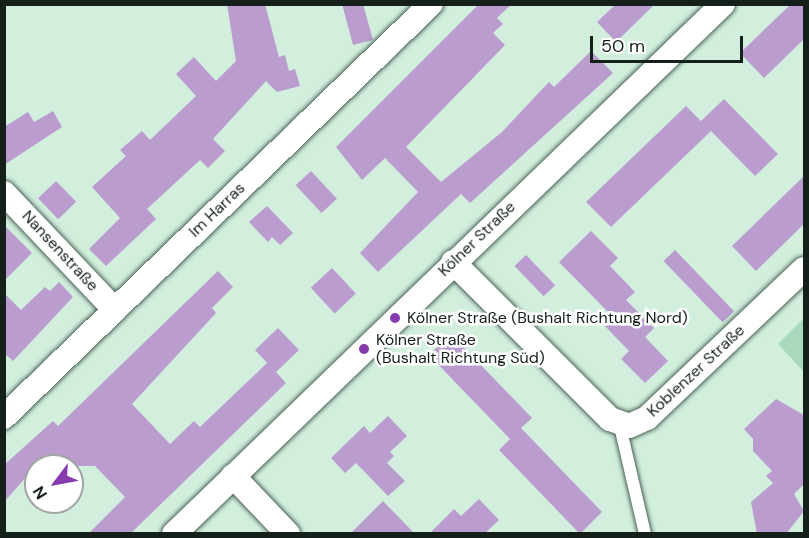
<!DOCTYPE html>
<meta charset="utf-8">
<style>
body{margin:0}
#map{position:relative;width:809px;height:538px;overflow:hidden;background:#d2efde;font-family:"DM Sans",sans-serif}
div>[style]{position:absolute}
.green>*{inset:0;background:#a8d9bd}
.building>*{inset:0;background:#ba9ccf;transform-origin:0 0}
.roads{filter:drop-shadow(0 0 2px #4a6455) drop-shadow(0 0 2px #4a6455)}
.lane>*{height:12px;margin:-6px;padding:0 6px;transform-origin:6px;border-radius:6px;background:#fff}
.street>*{height:24px;margin:-12px;padding:0 12px;transform-origin:12px;border-radius:12px;background:#fff}
.dots>*{width:16px;height:16px;translate:-50% -50%;box-sizing:border-box;border:3px solid #fff;border-radius:50%}
span{translate:-50% -50%;white-space:nowrap;text-align:center;line-height:1.15;-webkit-text-stroke:5px #fff;paint-order:stroke}
.street-label{font-size:16px;color:#15201a}
.poi-label{font-size:16px;color:#15201a}
.left{translate:0 -50%;text-align:left}
.frame{position:absolute;inset:0;border:6px solid #15201a;pointer-events:none}
.north{position:absolute;left:24px;top:454px;width:60px;height:60px;box-sizing:border-box;background:#fff;border:2px solid #a1a6a3;border-radius:50%;rotate:238deg;font-size:16px;font-weight:700;line-height:24px;text-align:center;color:#15201a}
.north::after{content:'';display:block;margin:auto;width:21px;height:27px;background:#853bad;clip-path:polygon(50% 0,100% 100%,50% 72%,0 100%)}
.scale{position:absolute;left:590px;top:36px;width:153px;height:27px;box-sizing:border-box;border:3px solid #15201a;border-top:0;padding-left:8px;font-size:18px;line-height:21px;white-space:nowrap;color:#15201a;-webkit-text-stroke:4px #fff;paint-order:stroke}
</style>
<div id="map">
<div class="green">
<div style="clip-path:polygon(804px 318px,804px 372px,778px 344px)"></div>
</div>
<div class="building">
<div style="clip-path:polygon(227px 4px,265px 4px,279px 57px,285px 55px,289px 71px,295px 69px,300px 86px,277px 92px,266px 81px,213px 139px,225px 151px,208px 168px,200px 160px,147px 209px,156px 219px,106px 266px,89px 249px,120px 218px,92px 187px,126px 156px,120px 150px,142px 131px,150px 140px,196px 96px,176px 74px,194px 57px,216px 81px,236px 61px)"></div>
<div style="clip-path:polygon(342px 4px,363px 4px,373px 40px,353px 45px)"></div>
<div style="clip-path:polygon(479px 4px,512px 4px,497px 18px,503px 24px,493px 33px,505px 45px,406px 147px,441px 182px,502px 132px,549px 82px,554px 87px,591px 51px,613px 73px,470px 203px,461px 194px,378px 272px,360px 253px,418px 192px,385px 158px,362px 180px,336px 147px)"></div>
<div style="clip-path:polygon(616px 4px,655px 4px,616px 42px,597px 22px)"></div>
<div style="clip-path:polygon(791px 4px,804px 4px,804px 39px,764px 78px,740px 53px)"></div>
<div style="clip-path:polygon(724px 99px,778px 154px,755px 176px,711px 131px,611px 227px,586px 202px,686px 106px,701px 121px)"></div>
<div style="clip-path:polygon(53px 111px,62px 127px,4px 165px,4px 127px,28px 112px,34px 122px)"></div>
<div style="left:311px;top:171px;width:38px;height:21px;rotate:47deg"></div>
<div style="clip-path:polygon(804px 176px,804px 224px,756px 271px,732px 246px)"></div>
<div style="left:56px;top:181px;width:29px;height:25px;rotate:46deg"></div>
<div style="clip-path:polygon(267px 206px,293px 233px,280px 245px,272px 237px,268px 242px,249px 222px)"></div>
<div style="clip-path:polygon(4px 225px,32px 253px,4px 281px)"></div>
<div style="clip-path:polygon(591px 231px,618px 258px,610px 266px,635px 292px,626px 300px,654px 328px,645px 337px,668px 361px,645px 383px,621px 359px,629px 351px,602px 323px,611px 315px,559px 262px)"></div>
<div style="left:675px;top:250px;width:85px;height:16px;rotate:46deg"></div>
<div style="left:526px;top:255px;width:42px;height:16px;rotate:46deg"></div>
<div style="left:332px;top:268px;width:35px;height:29px;rotate:47deg"></div>
<div style="clip-path:polygon(218px 271px,233px 287px,212px 308px,216px 313px,132px 404px,170px 444px,194px 421px,200px 427px,267px 363px,270px 366px,255px 350px,278px 328px,299px 350px,276px 372px,286px 383px,130px 534px,88px 534px,125px 497px,95px 466px,36px 466px,4px 502px,4px 465px,53px 421px,58px 426px)"></div>
<div style="clip-path:polygon(59px 282px,73px 297px,13px 361px,4px 353px,4px 293px,21px 310px,45px 287px,50px 291px)"></div>
<div style="clip-path:polygon(451px 334px,532px 418px,521px 428px,602px 512px,580px 534px,499px 450px,510px 439px,429px 355px)"></div>
<div style="clip-path:polygon(776px 399px,804px 415px,804px 484px,794px 494px,804px 511px,786px 534px,757px 534px,751px 502px,773px 483px,766px 476px,772px 471px,753px 451px,753px 439px,744px 429px)"></div>
<div style="clip-path:polygon(388px 416px,407px 436px,390px 452px,394px 456px,387px 463px,405px 481px,388px 496px,356px 463px,345px 473px,331px 458px,364px 426px,370px 433px)"></div>
<div style="clip-path:polygon(479px 499px,499px 520px,484px 534px,429px 534px,454px 509px,461px 516px)"></div>
<div style="clip-path:polygon(383px 501px,415px 534px,350px 534px)"></div>
</div>
<div class="roads">
<div class="lane">
<div style="left:619px;top:422px;width:115px;rotate:76.9deg"></div>
</div>
<div class="street">
<div style="left:4px;top:193px;width:161px;rotate:46.5deg"></div>
<div style="left:453px;top:262px;width:222px;rotate:45deg"></div>
<div style="left:610px;top:419px;width:20px;rotate:20deg"></div>
<div style="left:629px;top:426px;width:20px;rotate:-24deg"></div>
<div style="left:647px;top:418px;width:216px;rotate:-43.5deg"></div>
<div style="left:4px;top:417px;width:594px;rotate:-44.05deg"></div>
<div style="left:233px;top:476px;width:80px;rotate:46.5deg"></div>
<div style="left:174px;top:534px;width:763px;rotate:-43.99deg"></div>
</div>
</div>
<div class="dots">
<div style="left:395px;top:318px;background:#853bad"></div>
<div style="left:364px;top:349px;background:#853bad"></div>
</div>
<div class="street-label">
<span style="left:217px;top:210px;rotate:-44deg">Im Harras</span>
<span style="left:477px;top:239px;rotate:-44deg">Kölner Straße</span>
<span style="left:60px;top:251px;rotate:47deg">Nansenstraße</span>
<span style="left:696px;top:371px;rotate:-43deg">Koblenzer Straße</span>
</div>
<div class="poi-label">
<span class="left" style="left:407px;top:318px">Kölner Straße (Bushalt Richtung Nord)</span>
<span class="left" style="left:376px;top:349px">Kölner Straße<br>(Bushalt Richtung Süd)</span>
</div>
<div class="frame"></div>
<div class="north">N</div>
<div class="scale">50 m</div>
</div>
